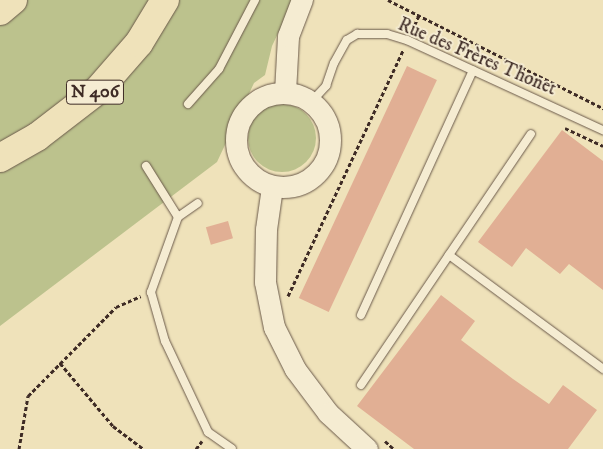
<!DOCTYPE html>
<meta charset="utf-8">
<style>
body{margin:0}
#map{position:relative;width:603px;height:449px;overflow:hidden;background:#efe2ba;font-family:"IM FELL DW Pica",serif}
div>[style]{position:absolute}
.green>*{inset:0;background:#bcc28d}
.round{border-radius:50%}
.building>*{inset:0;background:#e1af94;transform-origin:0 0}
.path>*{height:3px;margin-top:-1.5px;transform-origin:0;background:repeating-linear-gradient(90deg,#3e2b25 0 4px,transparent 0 6.5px)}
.roads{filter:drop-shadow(0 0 1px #6a594a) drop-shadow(0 0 1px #6a594a)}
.lane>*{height:8px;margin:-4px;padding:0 4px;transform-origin:4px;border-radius:4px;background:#f5ecd2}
.secondary>*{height:21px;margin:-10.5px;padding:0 10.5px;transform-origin:10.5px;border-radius:10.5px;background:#f5ecd2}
.secondary>.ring{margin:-10.5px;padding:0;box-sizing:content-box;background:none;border:21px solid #f5ecd2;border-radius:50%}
.highway>*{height:28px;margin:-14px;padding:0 14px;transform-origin:14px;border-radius:14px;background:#efe2ba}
span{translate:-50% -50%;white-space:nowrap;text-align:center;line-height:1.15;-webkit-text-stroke:4px #f5ecd2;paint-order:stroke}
.shield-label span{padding:1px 4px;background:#f5ecd2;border:1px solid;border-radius:4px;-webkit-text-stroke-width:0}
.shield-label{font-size:18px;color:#3e2b25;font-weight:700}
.street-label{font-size:19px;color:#3e2b25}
</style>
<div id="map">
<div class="green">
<div style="clip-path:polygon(0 0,294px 0,272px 46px,265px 75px,254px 83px,217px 162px,0 326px)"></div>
<div class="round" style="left:248px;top:104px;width:68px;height:68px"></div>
</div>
<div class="building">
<div style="left:407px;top:66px;width:33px;height:256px;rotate:25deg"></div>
<div style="clip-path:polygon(562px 130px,603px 161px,603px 290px,569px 264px,560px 274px,526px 248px,512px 267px,478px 242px)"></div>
<div style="left:228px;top:221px;width:18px;height:23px;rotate:74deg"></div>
<div style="clip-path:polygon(441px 295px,475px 321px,461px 340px,513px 379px,549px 404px,563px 385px,597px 410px,568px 449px,414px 449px,357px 406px)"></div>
</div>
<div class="path">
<div style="left:388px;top:0;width:241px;rotate:26.7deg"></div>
<div style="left:412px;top:31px;width:17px;rotate:-66deg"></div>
<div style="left:565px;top:128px;width:42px;rotate:25.3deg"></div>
<div style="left:288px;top:296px;width:272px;rotate:-64.9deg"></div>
<div style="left:60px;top:363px;width:82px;rotate:49.9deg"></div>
<div style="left:113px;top:426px;width:39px;rotate:37deg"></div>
<div style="left:385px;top:441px;width:12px;rotate:42deg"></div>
<div style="left:19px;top:449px;width:54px;rotate:-80.4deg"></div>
<div style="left:28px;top:396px;width:125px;rotate:-45.3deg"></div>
<div style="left:116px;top:307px;width:27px;rotate:-24deg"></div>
<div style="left:196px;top:449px;width:10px;rotate:-53deg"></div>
</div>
<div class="roads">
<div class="lane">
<div style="left:312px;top:101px;width:21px;rotate:-47deg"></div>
<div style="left:326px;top:86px;width:24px;rotate:-71deg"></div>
<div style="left:334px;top:63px;width:26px;rotate:-61deg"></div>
<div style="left:347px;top:40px;width:12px;rotate:-31deg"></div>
<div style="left:357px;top:34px;width:30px"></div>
<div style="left:387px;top:34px;width:21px;rotate:17deg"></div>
<div style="left:407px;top:40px;width:216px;rotate:24.7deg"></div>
<div style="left:188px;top:104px;width:47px;rotate:-48.5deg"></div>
<div style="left:219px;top:69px;width:78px;rotate:-62.4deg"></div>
<div style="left:146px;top:166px;width:60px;rotate:57.9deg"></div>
<div style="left:178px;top:217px;width:80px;rotate:109.8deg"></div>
<div style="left:151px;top:292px;width:51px;rotate:74.1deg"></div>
<div style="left:165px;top:341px;width:101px;rotate:64.7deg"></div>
<div style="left:208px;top:432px;width:29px;rotate:35deg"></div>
<div style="left:178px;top:217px;width:24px;rotate:-35deg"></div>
<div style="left:449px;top:255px;width:192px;rotate:36.5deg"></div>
<div style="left:361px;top:315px;width:269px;rotate:-65.4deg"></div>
<div style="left:361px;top:385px;width:303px;rotate:-55.9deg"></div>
</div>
<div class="secondary">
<div style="left:285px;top:92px;width:56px;rotate:-86.9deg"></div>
<div style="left:288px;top:36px;width:39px;rotate:-69deg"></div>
<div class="ring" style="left:236px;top:93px;width:73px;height:73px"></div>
<div style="left:272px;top:187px;width:42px;rotate:98.1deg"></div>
<div style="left:266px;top:229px;width:53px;rotate:91.1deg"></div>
<div style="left:265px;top:282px;width:46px;rotate:78.7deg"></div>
<div style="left:274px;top:327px;width:47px;rotate:63.4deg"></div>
<div style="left:295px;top:369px;width:55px;rotate:53.1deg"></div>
<div style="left:328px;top:413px;width:53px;rotate:42.7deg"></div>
</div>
<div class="highway">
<div style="left:0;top:11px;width:17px;rotate:-40deg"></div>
<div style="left:0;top:158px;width:43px;rotate:-29.6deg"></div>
<div style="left:37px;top:137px;width:77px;rotate:-37.6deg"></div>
<div style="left:98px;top:90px;width:62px;rotate:-48.9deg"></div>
<div style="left:139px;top:43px;width:50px;rotate:-58.8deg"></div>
</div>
</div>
<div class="shield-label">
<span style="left:95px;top:92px">N 406</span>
</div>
<div class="street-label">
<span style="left:477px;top:57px;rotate:23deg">Rue des Frères Thonet</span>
</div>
</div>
